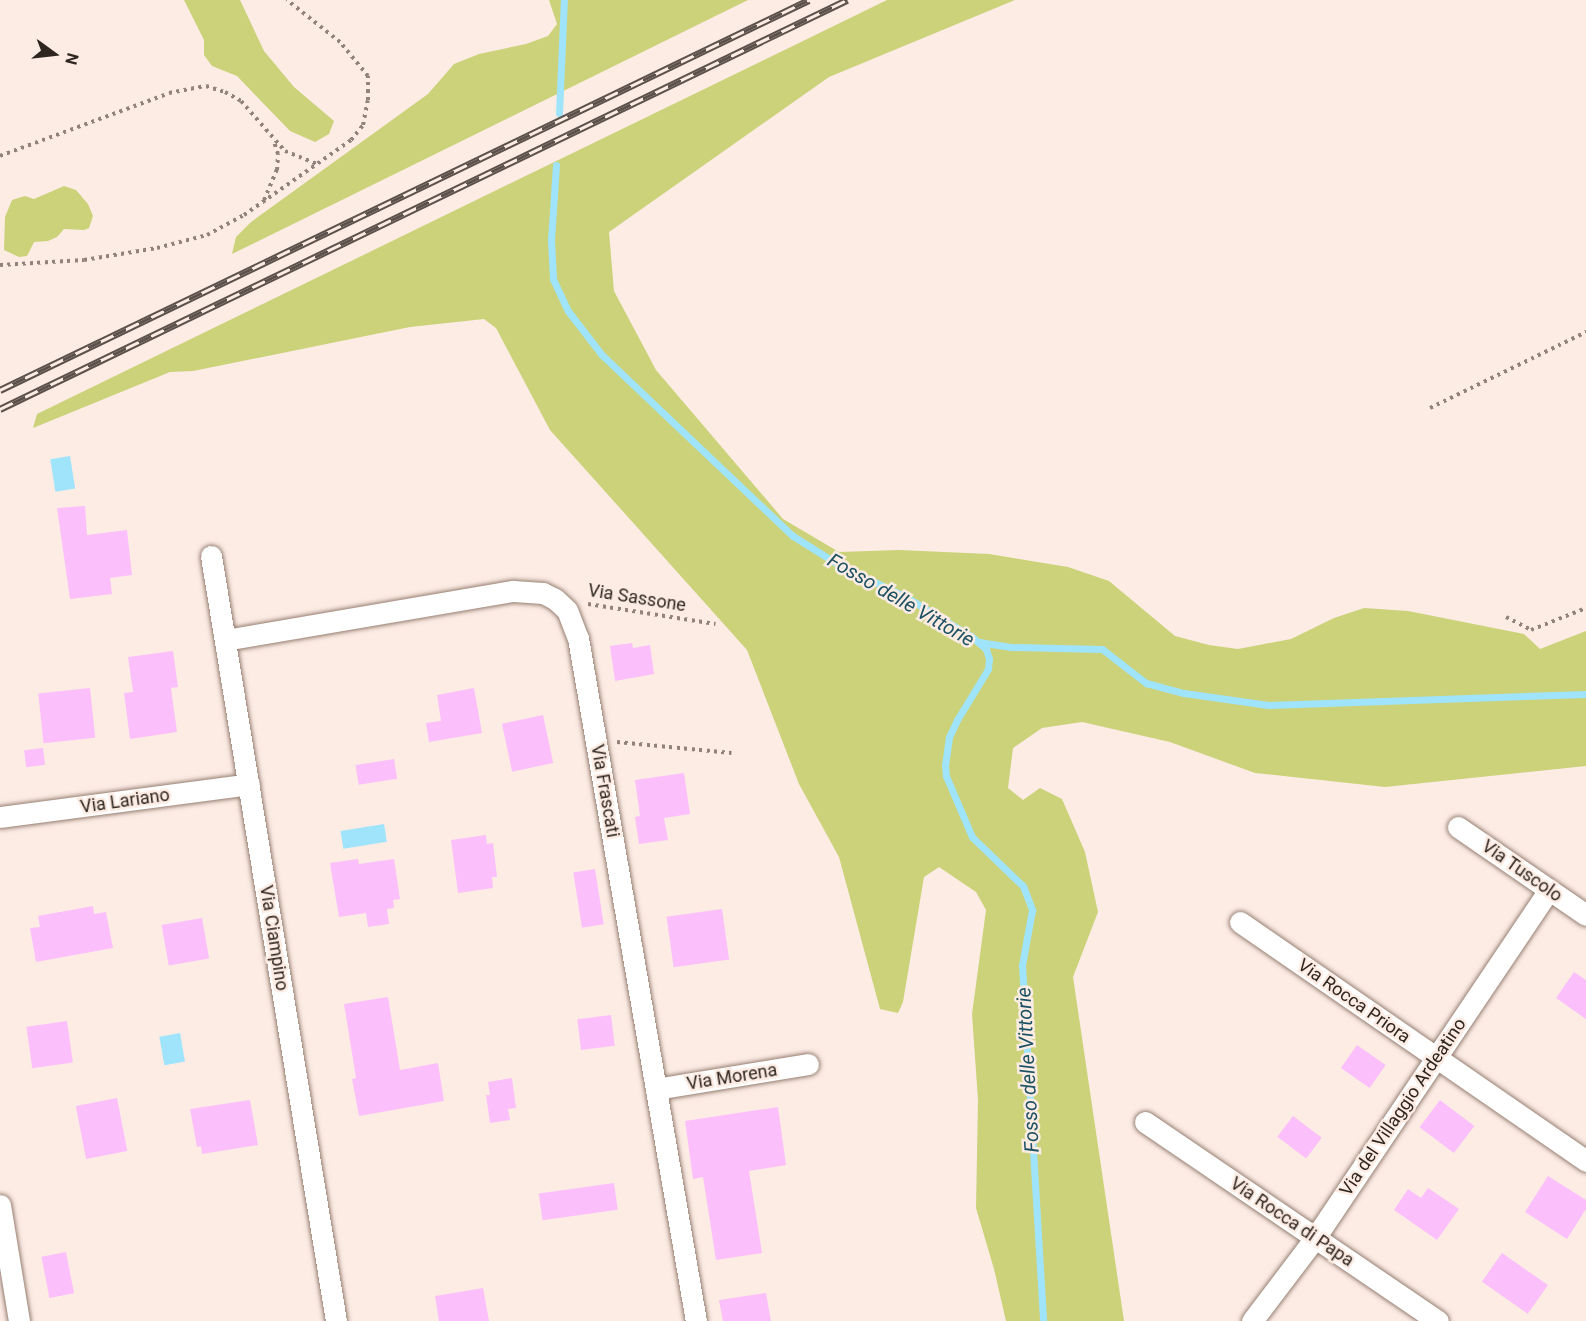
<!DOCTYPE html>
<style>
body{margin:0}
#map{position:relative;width:1586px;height:1321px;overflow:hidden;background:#fcece4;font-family:Roboto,sans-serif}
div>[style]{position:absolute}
.green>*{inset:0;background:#ccd279}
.water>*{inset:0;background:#a0e4fc;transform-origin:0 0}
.stream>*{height:7px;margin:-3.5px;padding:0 3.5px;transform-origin:3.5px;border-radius:3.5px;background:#a0e4fc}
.building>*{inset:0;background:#fbc0fb;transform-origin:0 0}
.path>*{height:4px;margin-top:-2px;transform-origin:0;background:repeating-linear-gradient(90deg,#90837c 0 3px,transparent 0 7.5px)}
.roads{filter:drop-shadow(0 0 2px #967f72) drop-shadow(0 0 2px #967f72)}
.street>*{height:21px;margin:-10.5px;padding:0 10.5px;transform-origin:10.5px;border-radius:10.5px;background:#fff}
.rail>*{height:7px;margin-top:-3.5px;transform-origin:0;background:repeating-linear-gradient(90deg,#fcece4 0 14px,#5c524b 0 28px);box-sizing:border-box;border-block:2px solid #5c524b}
span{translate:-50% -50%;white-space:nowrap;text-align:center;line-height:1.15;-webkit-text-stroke:5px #fcece4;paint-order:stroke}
.street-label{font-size:18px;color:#2f2620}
.water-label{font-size:20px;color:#1b5162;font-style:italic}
.north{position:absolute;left:24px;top:24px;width:60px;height:60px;-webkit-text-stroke:4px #fcece4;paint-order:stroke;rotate:105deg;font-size:16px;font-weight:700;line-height:24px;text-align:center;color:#2f2620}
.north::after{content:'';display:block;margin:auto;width:21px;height:27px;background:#2f2620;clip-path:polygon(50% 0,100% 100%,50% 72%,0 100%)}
</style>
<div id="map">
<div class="green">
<div style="clip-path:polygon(184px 0,240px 0,264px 51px,294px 87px,334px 121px,329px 134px,315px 142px,290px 131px,237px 76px,212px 66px,204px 55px,204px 40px)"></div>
<div style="clip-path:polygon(549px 0,748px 0,232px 254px,236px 237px,251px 222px,428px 94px,454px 64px,479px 54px,526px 44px,548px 36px,557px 24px)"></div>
<div style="clip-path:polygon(887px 0,1015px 0,829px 77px,609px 232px,614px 291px,656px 370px,783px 519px,839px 552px,899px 550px,989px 554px,1068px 567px,1109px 581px,1175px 636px,1209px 645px,1238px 649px,1291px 639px,1334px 618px,1364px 608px,1408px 611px,1524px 634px,1540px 649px,1586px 631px,1586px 766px,1385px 787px,1255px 773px,1170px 742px,1082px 722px,1042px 728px,1013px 748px,1008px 788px,1023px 800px,1040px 788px,1062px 799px,1085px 852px,1098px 912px,1073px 977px,1124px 1321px,1006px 1321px,994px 1269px,976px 1208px,978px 1100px,972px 1014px,986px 910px,976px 892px,939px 867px,924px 877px,903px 1002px,898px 1013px,880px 1009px,839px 857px,799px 784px,747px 650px,550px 430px,496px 328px,484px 319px,410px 327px,193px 371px,170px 372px,33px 428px,37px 414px)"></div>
<div style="clip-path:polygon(64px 186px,76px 190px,88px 204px,93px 216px,89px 228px,84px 230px,64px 229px,57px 237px,48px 241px,34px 242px,27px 256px,19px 257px,4px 250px,5px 217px,12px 200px,25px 196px,34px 199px)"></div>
</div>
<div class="water">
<div style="left:70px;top:456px;width:33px;height:20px;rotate:81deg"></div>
<div style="left:384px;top:824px;width:18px;height:44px;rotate:81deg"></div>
<div style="left:180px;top:1033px;width:29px;height:21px;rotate:80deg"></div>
</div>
<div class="stream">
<div style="left:559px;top:113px;width:113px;rotate:-87.5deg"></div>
<div style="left:556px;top:165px;width:75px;rotate:93.8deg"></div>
<div style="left:551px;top:240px;width:39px;rotate:87deg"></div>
<div style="left:553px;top:279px;width:35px;rotate:65deg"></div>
<div style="left:568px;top:311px;width:56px;rotate:52.3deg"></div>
<div style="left:602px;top:355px;width:263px;rotate:43.5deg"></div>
<div style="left:793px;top:536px;width:54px;rotate:32.2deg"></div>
<div style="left:839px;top:565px;width:74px;rotate:25.5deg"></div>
<div style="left:906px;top:597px;width:76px;rotate:31deg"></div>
<div style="left:971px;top:636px;width:20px;rotate:41deg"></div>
<div style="left:986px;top:649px;width:10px;rotate:73deg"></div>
<div style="left:989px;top:659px;width:10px;rotate:96deg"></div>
<div style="left:988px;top:669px;width:60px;rotate:121.3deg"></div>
<div style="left:957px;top:720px;width:19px;rotate:115deg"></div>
<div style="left:949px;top:737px;width:28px;rotate:98deg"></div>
<div style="left:945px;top:765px;width:11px;rotate:85deg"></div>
<div style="left:946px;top:776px;width:66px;rotate:66.9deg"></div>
<div style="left:972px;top:837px;width:71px;rotate:43.9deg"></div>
<div style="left:1023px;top:886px;width:26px;rotate:69deg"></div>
<div style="left:1032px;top:910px;width:56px;rotate:100.3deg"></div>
<div style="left:1022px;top:965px;width:357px;rotate:86.6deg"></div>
<div style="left:979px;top:642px;width:32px;rotate:9deg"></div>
<div style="left:1011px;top:647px;width:91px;rotate:1.3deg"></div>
<div style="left:1102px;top:649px;width:56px;rotate:37.7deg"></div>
<div style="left:1146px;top:683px;width:39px;rotate:15deg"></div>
<div style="left:1184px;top:693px;width:85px;rotate:8.1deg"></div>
<div style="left:1268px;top:705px;width:318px;rotate:-2deg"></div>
</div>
<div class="building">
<div style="clip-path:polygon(85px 506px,87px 535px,127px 530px,132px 575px,110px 578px,112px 594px,70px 599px,57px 508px)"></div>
<div style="clip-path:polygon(632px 643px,633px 648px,650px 645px,654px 674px,615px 681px,610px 646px)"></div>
<div style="clip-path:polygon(173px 651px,178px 687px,171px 688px,177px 732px,130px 739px,124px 693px,133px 692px,128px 657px)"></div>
<div style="left:90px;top:688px;width:50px;height:52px;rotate:84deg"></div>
<div style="clip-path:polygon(474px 688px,482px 733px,429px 742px,426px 723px,441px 721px,437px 695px)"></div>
<div style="left:543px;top:715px;width:49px;height:42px;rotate:78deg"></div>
<div style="left:43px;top:748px;width:17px;height:19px;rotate:83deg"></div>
<div style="left:394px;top:759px;width:20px;height:39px;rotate:81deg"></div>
<div style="clip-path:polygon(684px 773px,690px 814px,664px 818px,668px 840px,639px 844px,635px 817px,640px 816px,635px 780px)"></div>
<div style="clip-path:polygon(486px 835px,487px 844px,493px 843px,497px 877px,492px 877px,493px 888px,458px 893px,451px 840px)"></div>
<div style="clip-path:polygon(358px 859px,359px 864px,394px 859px,400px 899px,393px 900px,394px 908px,387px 909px,389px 924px,368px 927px,366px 913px,339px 917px,330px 863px)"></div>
<div style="left:595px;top:869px;width:56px;height:22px;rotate:81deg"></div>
<div style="clip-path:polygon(93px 906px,94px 914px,106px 912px,113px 948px,36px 962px,30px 928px,40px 927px,38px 916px)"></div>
<div style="left:722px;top:909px;width:51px;height:56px;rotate:82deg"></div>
<div style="left:202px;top:918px;width:41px;height:41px;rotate:80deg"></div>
<div style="clip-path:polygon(1574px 972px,1586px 980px,1586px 1019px,1556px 998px)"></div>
<div style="clip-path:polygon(388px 997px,400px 1070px,438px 1063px,444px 1101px,359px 1116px,352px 1079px,356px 1078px,344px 1004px)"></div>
<div style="left:611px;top:1015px;width:31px;height:34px;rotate:83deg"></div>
<div style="left:67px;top:1021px;width:42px;height:41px;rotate:82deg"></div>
<div style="left:1357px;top:1045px;width:35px;height:28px;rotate:35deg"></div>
<div style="clip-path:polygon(512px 1078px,516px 1108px,508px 1109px,510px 1120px,490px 1123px,486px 1095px,490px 1095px,488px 1082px)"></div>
<div style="left:117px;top:1098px;width:54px;height:42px;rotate:79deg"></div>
<div style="clip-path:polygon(250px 1100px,258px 1145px,202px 1154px,201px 1146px,197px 1147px,190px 1109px)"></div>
<div style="left:1440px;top:1100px;width:43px;height:34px;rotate:37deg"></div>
<div style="clip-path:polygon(778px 1107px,786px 1165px,749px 1171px,762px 1253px,716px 1260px,703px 1177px,693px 1179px,685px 1121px)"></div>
<div style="left:1293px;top:1116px;width:36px;height:26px;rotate:37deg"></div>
<div style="clip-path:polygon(1548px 1176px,1586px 1200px,1586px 1209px,1567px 1239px,1525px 1212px)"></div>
<div style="left:614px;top:1183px;width:27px;height:76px;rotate:82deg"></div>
<div style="clip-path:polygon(1428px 1188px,1459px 1209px,1437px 1240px,1394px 1210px,1408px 1189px,1421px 1198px)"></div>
<div style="left:66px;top:1252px;width:42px;height:25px;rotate:79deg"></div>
<div style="left:1502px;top:1253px;width:56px;height:35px;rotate:35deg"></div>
<div style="clip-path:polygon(483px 1288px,489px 1321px,439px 1321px,435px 1296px)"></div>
<div style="clip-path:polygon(766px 1293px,771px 1321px,723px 1321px,719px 1300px)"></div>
</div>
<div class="path">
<div style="left:0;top:156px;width:180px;rotate:-20.4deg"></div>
<div style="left:169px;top:93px;width:38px;rotate:-11deg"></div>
<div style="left:206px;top:86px;width:20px;rotate:18deg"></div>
<div style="left:225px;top:92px;width:18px;rotate:29deg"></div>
<div style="left:241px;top:101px;width:67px;rotate:48.7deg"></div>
<div style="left:285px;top:151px;width:35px;rotate:22deg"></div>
<div style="left:264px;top:200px;width:33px;rotate:-67deg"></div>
<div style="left:277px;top:170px;width:16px;rotate:-86deg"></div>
<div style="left:278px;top:154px;width:13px;rotate:-108deg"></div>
<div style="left:0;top:265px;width:84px;rotate:-3.4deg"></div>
<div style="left:84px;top:260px;width:74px;rotate:-9.3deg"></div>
<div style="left:157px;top:248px;width:52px;rotate:-14.6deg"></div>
<div style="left:207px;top:235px;width:42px;rotate:-28.4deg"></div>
<div style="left:244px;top:215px;width:131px;rotate:-35deg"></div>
<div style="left:351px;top:140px;width:19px;rotate:-51deg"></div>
<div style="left:363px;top:125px;width:25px;rotate:-79deg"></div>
<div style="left:368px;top:100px;width:24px;rotate:-90deg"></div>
<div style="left:368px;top:76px;width:44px;rotate:-129.5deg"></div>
<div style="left:340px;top:42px;width:68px;rotate:-141.6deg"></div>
<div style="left:1430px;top:408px;width:174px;rotate:-26deg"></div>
<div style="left:588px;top:604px;width:129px;rotate:8.9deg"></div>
<div style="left:1506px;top:617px;width:28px;rotate:27deg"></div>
<div style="left:1531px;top:630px;width:59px;rotate:-21.8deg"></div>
<div style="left:617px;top:742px;width:115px;rotate:5.5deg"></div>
</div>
<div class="roads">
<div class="street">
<div style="left:211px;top:556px;width:775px;rotate:80.72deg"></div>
<div style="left:225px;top:640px;width:292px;rotate:-9.7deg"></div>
<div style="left:513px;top:591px;width:30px;rotate:4deg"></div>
<div style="left:543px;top:593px;width:13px;rotate:27deg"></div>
<div style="left:555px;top:599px;width:16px;rotate:43deg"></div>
<div style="left:567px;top:610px;width:30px;rotate:69deg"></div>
<div style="left:578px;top:638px;width:693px;rotate:80.2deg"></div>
<div style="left:0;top:817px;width:251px;rotate:-7.5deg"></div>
<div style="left:1458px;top:827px;width:155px;rotate:34.5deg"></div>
<div style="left:1240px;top:922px;width:421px;rotate:34.6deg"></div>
<div style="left:656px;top:1089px;width:154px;rotate:-9.3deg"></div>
<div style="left:1145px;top:1122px;width:354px;rotate:34.2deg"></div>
<div style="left:0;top:1205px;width:118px;rotate:80.7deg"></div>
<div style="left:1252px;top:1321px;width:104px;rotate:-52.8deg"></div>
<div style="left:1315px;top:1238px;width:419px;rotate:-56.1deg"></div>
</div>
</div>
<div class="rail">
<div style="left:0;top:390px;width:898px;rotate:-25.74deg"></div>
<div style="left:0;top:409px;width:941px;rotate:-25.78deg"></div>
</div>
<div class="street-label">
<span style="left:637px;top:598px;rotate:9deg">Via Sassone</span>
<span style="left:605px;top:791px;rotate:80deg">Via Frascati</span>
<span style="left:125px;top:801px;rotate:-8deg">Via Lariano</span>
<span style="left:1522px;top:871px;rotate:35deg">Via Tuscolo</span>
<span style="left:274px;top:938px;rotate:81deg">Via Ciampino</span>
<span style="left:1354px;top:1001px;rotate:35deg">Via Rocca Priora</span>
<span style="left:732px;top:1077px;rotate:-9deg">Via Morena</span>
<span style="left:1403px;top:1107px;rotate:-56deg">Via del Villaggio Ardeatino</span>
<span style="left:1292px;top:1222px;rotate:34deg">Via Rocca di Papa</span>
</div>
<div class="water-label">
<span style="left:901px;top:600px;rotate:30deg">Fosso delle Vittorie</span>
<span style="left:1028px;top:1070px;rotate:-93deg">Fosso delle Vittorie</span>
</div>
<div class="north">N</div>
</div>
